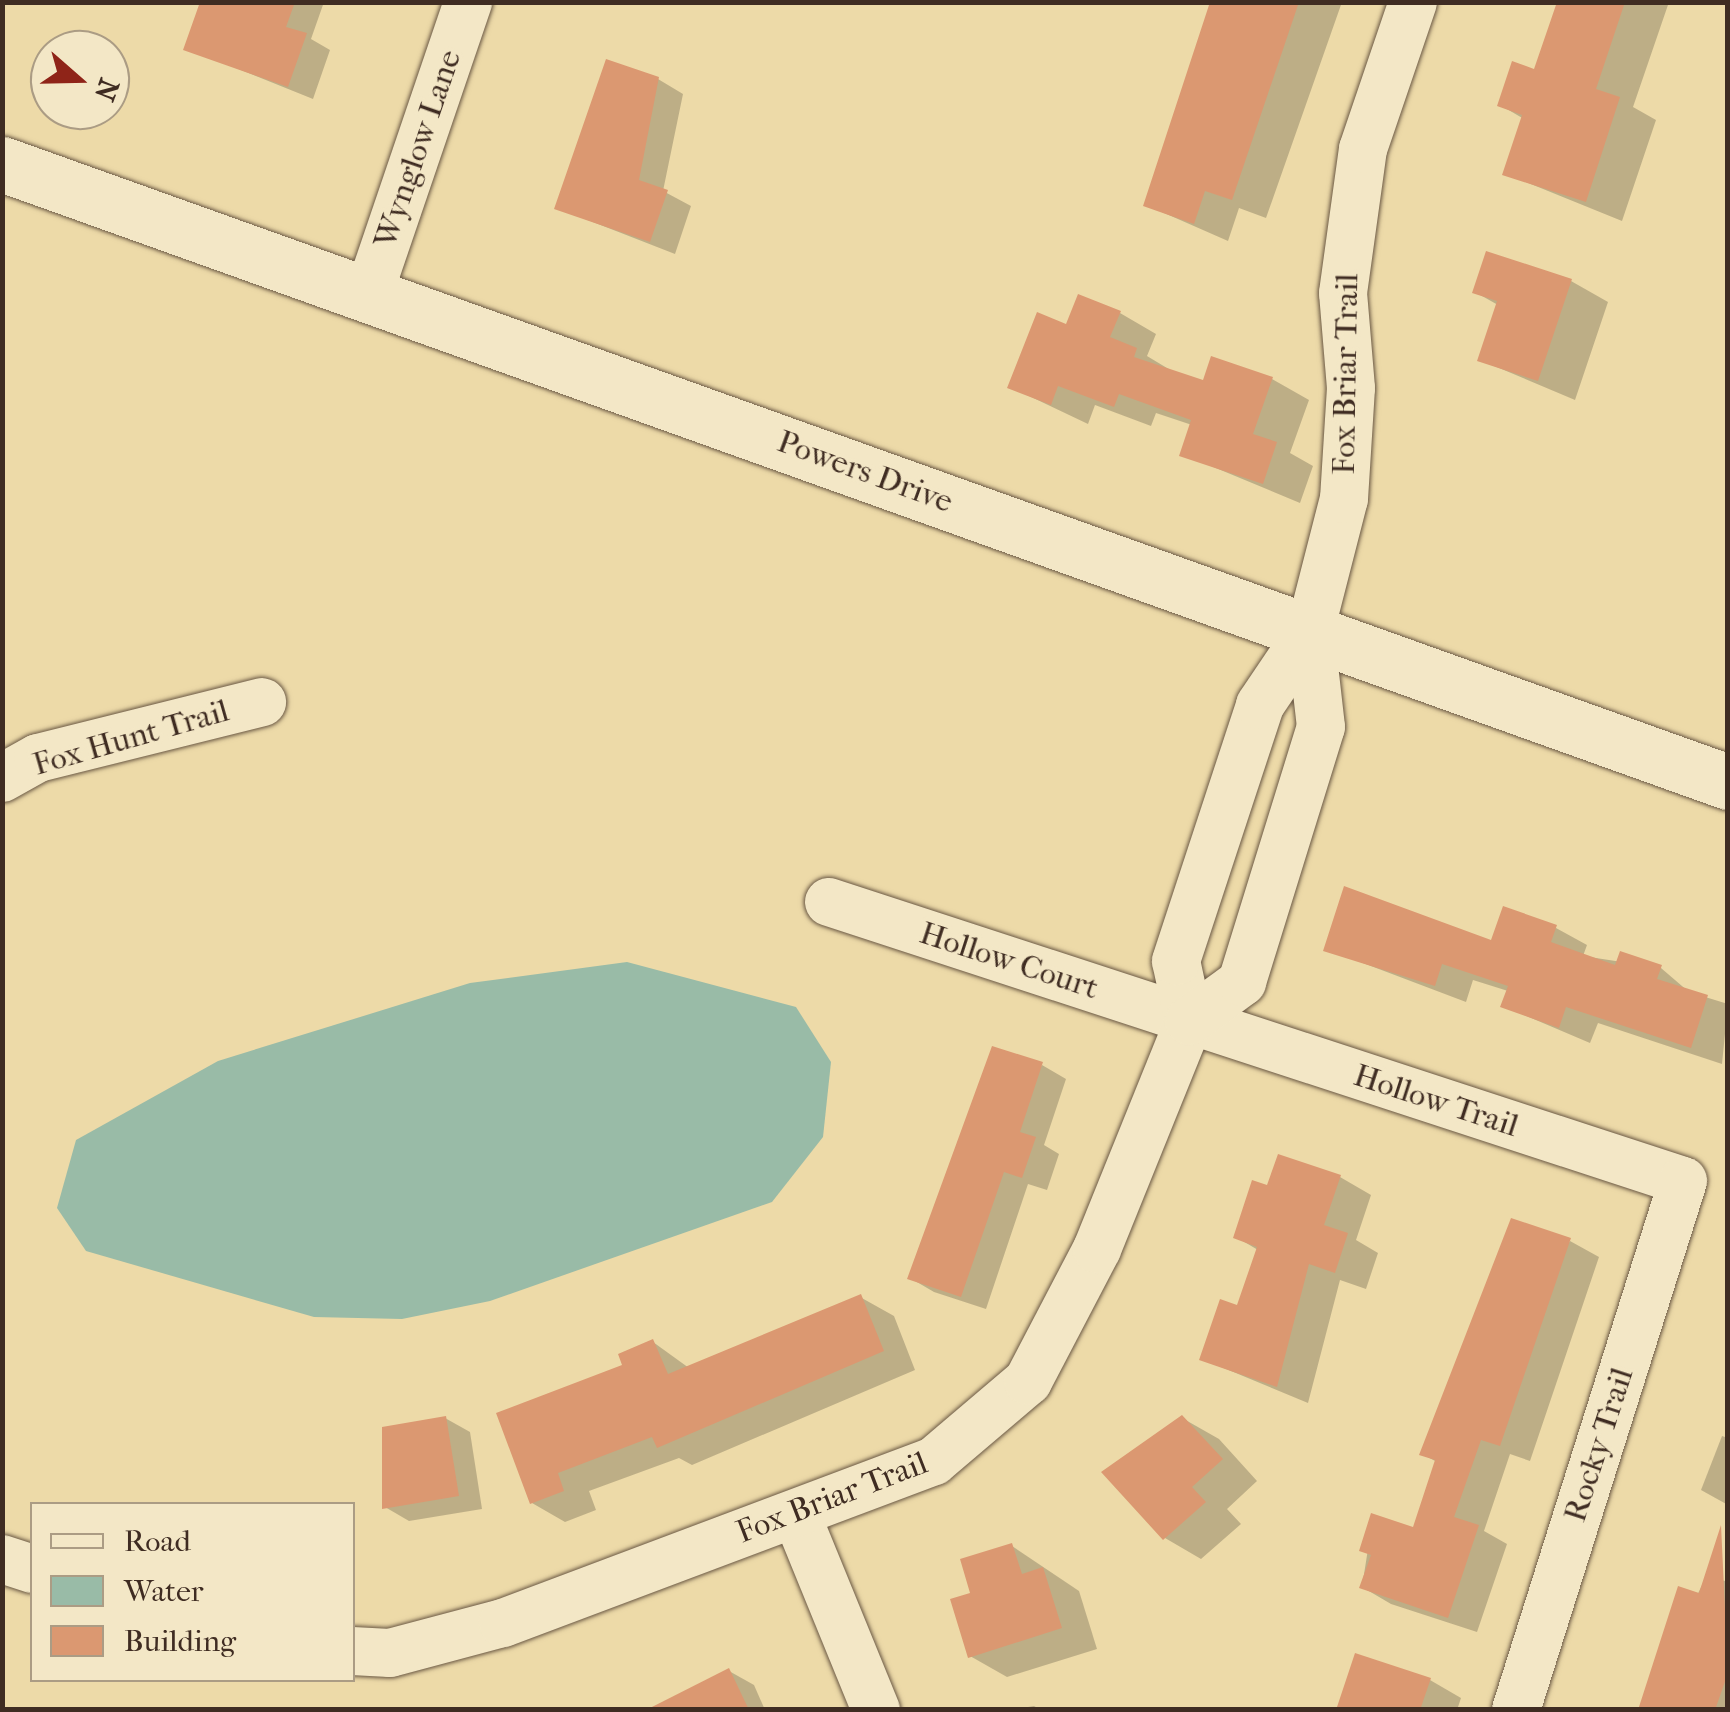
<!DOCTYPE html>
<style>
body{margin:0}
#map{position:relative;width:1730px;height:1712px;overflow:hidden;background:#eddaa8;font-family:"IM FELL French Canon",serif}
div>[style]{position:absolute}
.water>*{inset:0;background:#99bba7}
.shadow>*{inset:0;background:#0003}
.building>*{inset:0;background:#db9871}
.roads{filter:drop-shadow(0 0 2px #6a5844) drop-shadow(0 0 2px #6a5844)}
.minor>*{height:48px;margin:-24px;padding:0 24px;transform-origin:24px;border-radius:24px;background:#f3e7c6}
.tertiary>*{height:55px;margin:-27.5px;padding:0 27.5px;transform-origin:27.5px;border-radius:27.5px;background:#f3e7c6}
span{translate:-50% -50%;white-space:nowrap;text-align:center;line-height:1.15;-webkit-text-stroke:8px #f3e7c6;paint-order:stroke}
.street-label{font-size:32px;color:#3f2c22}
.frame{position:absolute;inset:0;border:5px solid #3f2c22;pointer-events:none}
.legend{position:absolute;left:30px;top:1502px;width:325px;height:180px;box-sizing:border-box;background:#f3e7c6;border:2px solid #ab9c84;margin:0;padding:12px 18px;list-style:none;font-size:30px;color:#3f2c22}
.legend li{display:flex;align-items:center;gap:20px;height:50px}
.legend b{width:50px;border:2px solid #ab9c84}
.north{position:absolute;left:30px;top:30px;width:100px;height:100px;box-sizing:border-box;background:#f3e7c6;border:2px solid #ab9c84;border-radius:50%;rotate:110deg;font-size:28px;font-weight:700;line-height:40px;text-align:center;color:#3f2c22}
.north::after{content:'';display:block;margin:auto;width:35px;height:45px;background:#8f2418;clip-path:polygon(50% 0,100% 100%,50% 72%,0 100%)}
</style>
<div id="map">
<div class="water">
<div style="clip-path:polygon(627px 962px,796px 1007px,831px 1062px,823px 1137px,772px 1202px,490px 1301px,402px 1319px,314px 1317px,86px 1251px,57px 1208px,76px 1140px,218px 1061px,470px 983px)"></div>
</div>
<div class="shadow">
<div style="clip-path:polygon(202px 2px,324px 2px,311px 39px,330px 50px,313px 99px,186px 48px)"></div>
<div style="clip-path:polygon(1214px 2px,1342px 2px,1266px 218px,1239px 208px,1228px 241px,1146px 205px)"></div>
<div style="clip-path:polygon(1559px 2px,1669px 2px,1633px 107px,1656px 120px,1622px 221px,1506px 174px,1524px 119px,1500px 105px,1536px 72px)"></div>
<div style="clip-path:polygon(658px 79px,683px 94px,663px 191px,691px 206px,675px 254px,557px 208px)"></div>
<div style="clip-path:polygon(1571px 281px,1608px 302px,1575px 400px,1480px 360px,1498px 305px,1475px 292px)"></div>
<div style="clip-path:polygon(1120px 313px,1156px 334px,1147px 356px,1172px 371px,1205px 383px,1272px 379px,1309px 400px,1290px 453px,1313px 466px,1300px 503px,1182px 454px,1192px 425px,1156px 413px,1151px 426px,1095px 405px,1088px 424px,1010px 387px,1068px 327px)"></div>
<div style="clip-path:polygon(1556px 928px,1587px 945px,1583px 956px,1661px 968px,1689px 992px,1728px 1004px,1722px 1064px,1598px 1023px,1590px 1043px,1503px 1006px,1508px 991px,1473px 980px,1466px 1002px,1326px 949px,1493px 944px)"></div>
<div style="clip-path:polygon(1042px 1065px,1066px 1079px,1044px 1145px,1059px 1154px,1047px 1190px,1028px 1184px,986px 1309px,934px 1292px,910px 1278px)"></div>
<div style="clip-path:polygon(1340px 1177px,1371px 1195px,1356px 1240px,1378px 1253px,1366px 1289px,1340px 1280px,1308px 1403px,1202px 1359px,1239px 1308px,1258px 1250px,1236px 1237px,1269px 1188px)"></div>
<div style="clip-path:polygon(1570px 1241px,1599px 1257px,1530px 1461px,1510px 1454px,1484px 1531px,1507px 1544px,1477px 1632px,1391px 1604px,1362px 1587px,1373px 1517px,1415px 1530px,1437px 1462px,1422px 1454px)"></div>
<div style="clip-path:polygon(860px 1297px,894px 1316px,915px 1370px,692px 1465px,679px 1458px,589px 1491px,596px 1510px,565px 1522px,532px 1503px,626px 1366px,653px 1342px,689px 1368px)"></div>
<div style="clip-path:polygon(445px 1418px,470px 1432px,482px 1509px,409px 1521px,385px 1507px)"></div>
<div style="clip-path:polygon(1182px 1418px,1219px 1439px,1257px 1481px,1227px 1509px,1241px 1524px,1201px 1559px,1165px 1538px)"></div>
<div style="clip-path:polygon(1722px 1436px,1728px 1438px,1728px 1505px,1701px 1490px)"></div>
<div style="clip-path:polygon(1012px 1546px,1079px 1591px,1097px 1649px,1007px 1677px,970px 1656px,973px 1595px)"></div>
<div style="clip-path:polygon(1707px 1575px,1728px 1582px,1728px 1710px,1641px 1710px)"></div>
<div style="clip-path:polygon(729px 1671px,754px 1685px,765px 1710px,657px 1710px)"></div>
<div style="clip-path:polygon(1430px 1680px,1461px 1698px,1457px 1710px,1339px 1710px)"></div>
<div style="clip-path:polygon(1034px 1706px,1041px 1710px,1010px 1710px)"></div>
</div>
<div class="building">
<div style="clip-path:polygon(200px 2px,295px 2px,286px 27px,307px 33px,288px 87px,183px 50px)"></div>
<div style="clip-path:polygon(1210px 2px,1299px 2px,1232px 200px,1205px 191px,1194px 224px,1143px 206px)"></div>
<div style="clip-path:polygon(1557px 2px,1625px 2px,1596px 89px,1620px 97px,1586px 202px,1502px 175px,1522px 115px,1497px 106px,1512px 61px,1534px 69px)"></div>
<div style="clip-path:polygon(606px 59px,659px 77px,639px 180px,668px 190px,650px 242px,554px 209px)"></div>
<div style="clip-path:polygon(1486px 251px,1572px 279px,1538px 381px,1477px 361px,1497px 301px,1472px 293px)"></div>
<div style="clip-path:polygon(1078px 294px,1121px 311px,1110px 337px,1137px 348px,1134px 357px,1203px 380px,1211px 356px,1273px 377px,1253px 434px,1277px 442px,1263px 484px,1179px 456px,1191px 420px,1119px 394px,1114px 407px,1058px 386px,1051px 405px,1007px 388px,1037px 312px,1066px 324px)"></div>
<div style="clip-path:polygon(1344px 886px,1491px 940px,1503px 906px,1557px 925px,1551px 942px,1615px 965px,1620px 951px,1662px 965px,1657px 979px,1708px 995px,1691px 1048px,1566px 1007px,1559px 1028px,1500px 1007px,1508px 986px,1442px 964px,1435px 986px,1323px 951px)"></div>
<div style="clip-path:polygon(992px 1046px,1043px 1062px,1020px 1132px,1036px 1137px,1022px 1178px,1004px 1172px,961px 1297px,907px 1279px)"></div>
<div style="clip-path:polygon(1278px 1154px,1341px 1175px,1324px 1225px,1348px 1233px,1335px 1273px,1309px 1264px,1277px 1387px,1199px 1360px,1220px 1299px,1237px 1305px,1257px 1247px,1233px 1238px,1252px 1180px,1267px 1185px)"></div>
<div style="clip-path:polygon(1511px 1218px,1571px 1238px,1500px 1446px,1481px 1440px,1454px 1517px,1479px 1525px,1448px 1618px,1359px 1588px,1371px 1555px,1359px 1551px,1371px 1513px,1413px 1527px,1435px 1460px,1419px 1455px)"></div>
<div style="clip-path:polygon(861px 1294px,884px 1351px,657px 1448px,652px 1437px,558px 1473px,564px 1491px,530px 1504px,496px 1413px,622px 1365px,618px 1354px,653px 1339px,668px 1374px)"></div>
<div style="clip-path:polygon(1182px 1415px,1223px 1459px,1192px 1487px,1206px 1502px,1163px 1540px,1101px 1472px)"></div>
<div style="clip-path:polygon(446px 1416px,459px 1496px,382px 1509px,382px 1427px)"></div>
<div style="clip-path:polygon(1721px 1525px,1728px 1673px,1715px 1710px,1638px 1710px,1678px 1586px,1699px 1593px)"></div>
<div style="clip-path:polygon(1012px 1543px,1022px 1574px,1043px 1567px,1062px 1628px,968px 1658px,950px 1599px,970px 1593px,960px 1559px)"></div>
<div style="clip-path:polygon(1355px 1653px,1431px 1678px,1420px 1710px,1336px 1710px)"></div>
<div style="clip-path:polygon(729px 1668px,749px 1710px,646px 1710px)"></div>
</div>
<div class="roads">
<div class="minor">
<div style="left:368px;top:296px;width:311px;rotate:-71.2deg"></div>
<div style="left:2px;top:778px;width:41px;rotate:-29.1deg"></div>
<div style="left:38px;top:758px;width:231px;rotate:-14deg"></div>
<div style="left:829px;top:902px;width:898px;rotate:18.09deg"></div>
<div style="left:1683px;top:1181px;width:555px;rotate:107.52deg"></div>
<div style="left:1189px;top:1021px;width:61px;rotate:-102.2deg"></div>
<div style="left:1176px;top:961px;width:269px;rotate:-71.8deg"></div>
<div style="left:1260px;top:705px;width:89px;rotate:-56deg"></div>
<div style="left:1310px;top:631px;width:136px;rotate:-75.6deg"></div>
<div style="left:1344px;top:499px;width:111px;rotate:-86.4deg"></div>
<div style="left:1351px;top:388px;width:95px;rotate:-94.8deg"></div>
<div style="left:1343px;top:293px;width:145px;rotate:-82.1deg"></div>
<div style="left:1363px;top:149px;width:155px;rotate:-71.2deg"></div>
<div style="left:796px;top:1514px;width:212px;rotate:67.8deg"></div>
<div style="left:2px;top:1559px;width:32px;rotate:18deg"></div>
<div style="left:352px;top:1651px;width:38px;rotate:3deg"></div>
<div style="left:390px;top:1653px;width:117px;rotate:-14.9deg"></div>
<div style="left:503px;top:1623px;width:460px;rotate:-20.6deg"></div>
<div style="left:934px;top:1461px;width:123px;rotate:-40.4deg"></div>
<div style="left:1028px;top:1381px;width:149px;rotate:-62.4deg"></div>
<div style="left:1097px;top:1249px;width:246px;rotate:-68deg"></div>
<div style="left:1189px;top:1021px;width:66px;rotate:-36.3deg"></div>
<div style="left:1242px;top:982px;width:267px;rotate:-72.8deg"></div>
<div style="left:1321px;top:727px;width:97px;rotate:-96.5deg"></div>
</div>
<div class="tertiary">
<div style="left:2px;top:164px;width:1833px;rotate:19.7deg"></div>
</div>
</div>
<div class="street-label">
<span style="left:418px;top:149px;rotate:-71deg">Wynglow Lane</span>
<span style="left:1346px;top:374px;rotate:-89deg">Fox Briar Trail</span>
<span style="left:865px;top:472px;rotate:20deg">Powers Drive</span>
<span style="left:131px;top:738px;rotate:-16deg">Fox Hunt Trail</span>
<span style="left:1009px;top:961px;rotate:18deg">Hollow Court</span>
<span style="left:1436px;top:1101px;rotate:18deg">Hollow Trail</span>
<span style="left:1599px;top:1445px;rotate:-72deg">Rocky Trail</span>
<span style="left:832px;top:1498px;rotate:-21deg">Fox Briar Trail</span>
</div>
<div class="frame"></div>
<ul class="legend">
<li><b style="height:12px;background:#f3e7c6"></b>Road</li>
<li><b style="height:28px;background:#99bba7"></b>Water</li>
<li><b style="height:28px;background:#db9871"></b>Building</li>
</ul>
<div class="north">N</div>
</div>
